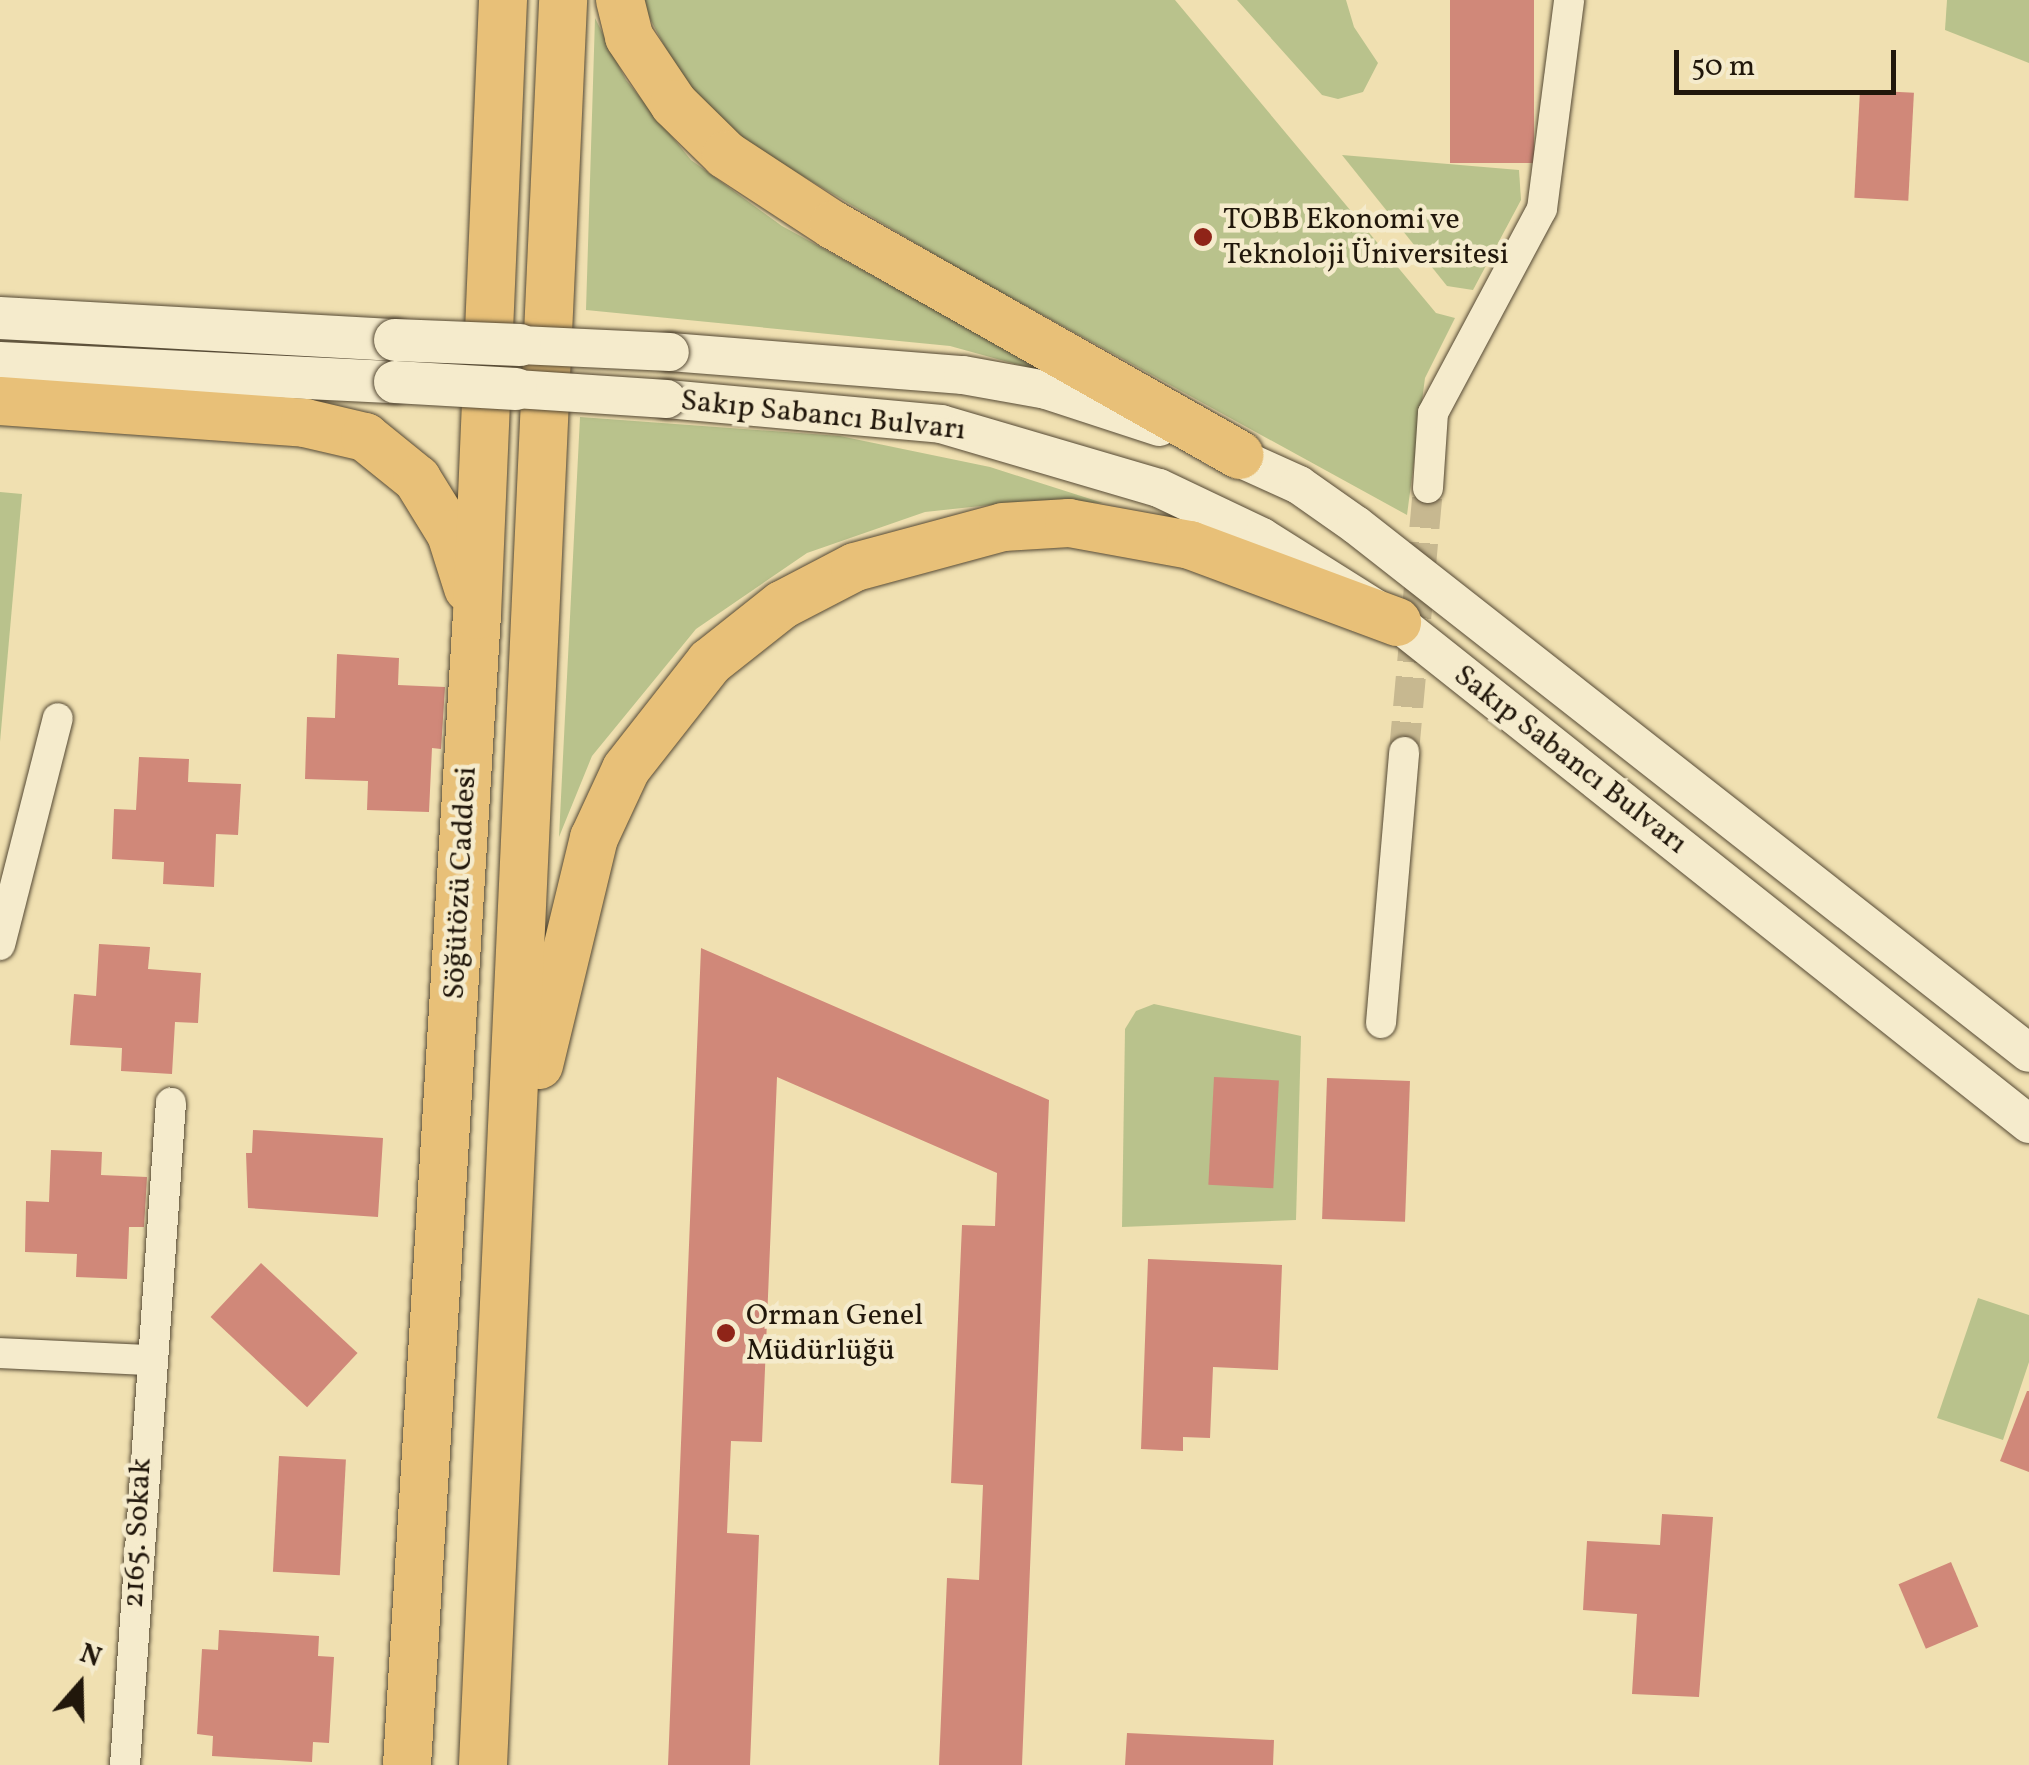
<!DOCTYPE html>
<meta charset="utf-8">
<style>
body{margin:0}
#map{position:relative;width:2029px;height:1765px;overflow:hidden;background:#f0e0b1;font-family:Vollkorn,serif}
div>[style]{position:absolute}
.green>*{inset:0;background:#b9c28c}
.building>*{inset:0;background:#d08879;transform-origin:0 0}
.minor-tunnel>*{height:30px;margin-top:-15px;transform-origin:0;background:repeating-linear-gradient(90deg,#c7b890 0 30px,transparent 0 45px)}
.roads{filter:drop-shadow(0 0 2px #554934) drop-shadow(0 0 2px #554934)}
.minor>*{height:30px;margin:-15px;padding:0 15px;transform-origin:15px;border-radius:15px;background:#f5ebcc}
.tertiary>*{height:38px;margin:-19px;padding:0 19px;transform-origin:19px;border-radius:19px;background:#f5ebcc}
.secondary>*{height:42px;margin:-21px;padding:0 21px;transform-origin:21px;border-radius:21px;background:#f5ebcc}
.primary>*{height:48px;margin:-24px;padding:0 24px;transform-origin:24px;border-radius:24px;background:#e8c078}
.bridges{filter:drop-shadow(0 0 2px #554934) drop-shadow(0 0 2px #554934)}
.tertiary-bridge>*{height:38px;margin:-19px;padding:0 19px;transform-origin:19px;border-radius:19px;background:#f5ebcc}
.secondary-bridge>*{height:42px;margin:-21px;padding:0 21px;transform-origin:21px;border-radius:21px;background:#f5ebcc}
.dots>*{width:28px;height:28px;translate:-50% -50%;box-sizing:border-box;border:5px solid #f5ebcc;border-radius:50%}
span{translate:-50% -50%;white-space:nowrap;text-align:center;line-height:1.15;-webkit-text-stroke:9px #f5ebcc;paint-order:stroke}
.poi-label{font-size:30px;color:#21170b}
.left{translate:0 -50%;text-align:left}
.street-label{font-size:30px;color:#21170b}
.north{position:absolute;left:30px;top:1635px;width:100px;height:100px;-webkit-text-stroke:8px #f5ebcc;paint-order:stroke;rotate:20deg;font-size:28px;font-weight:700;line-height:40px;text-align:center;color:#21170b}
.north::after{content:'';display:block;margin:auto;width:35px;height:45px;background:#21170b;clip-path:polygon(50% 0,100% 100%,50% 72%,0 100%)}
.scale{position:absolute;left:1674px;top:50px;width:222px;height:45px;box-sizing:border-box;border:5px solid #21170b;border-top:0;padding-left:12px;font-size:30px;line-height:35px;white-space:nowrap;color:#21170b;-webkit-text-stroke:8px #f5ebcc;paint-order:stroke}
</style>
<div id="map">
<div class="green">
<div style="clip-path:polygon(640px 0,1175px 0,1436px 313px,1455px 318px,1425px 378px,1407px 515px,968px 274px,728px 132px,682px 79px)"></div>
<div style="clip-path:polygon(1237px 0,1346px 0,1354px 27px,1378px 63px,1363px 92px,1338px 99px,1322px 95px)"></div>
<div style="clip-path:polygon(1947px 0,2029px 0,2029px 63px,1945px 30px)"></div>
<div style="clip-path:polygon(595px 18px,626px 80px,691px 160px,782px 226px,1052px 374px,950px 346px,586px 310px)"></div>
<div style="clip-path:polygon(1342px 155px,1519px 170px,1521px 200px,1473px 290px,1447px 286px)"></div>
<div style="clip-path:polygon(580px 417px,840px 436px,990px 467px,1103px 503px,1027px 501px,925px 512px,807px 553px,696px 629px,592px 756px,559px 837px)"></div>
<div style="clip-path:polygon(0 492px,22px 494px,0 742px)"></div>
<div style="clip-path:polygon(1154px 1004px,1301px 1036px,1296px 1220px,1122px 1227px,1125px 1029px,1136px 1011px)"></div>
<div style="clip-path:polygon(1978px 1298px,2029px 1315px,2029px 1362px,2003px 1440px,1937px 1418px)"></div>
</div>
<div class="building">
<div style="left:1450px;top:0;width:84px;height:163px"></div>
<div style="left:1860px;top:90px;width:54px;height:108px;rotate:3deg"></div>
<div style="clip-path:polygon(337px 654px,399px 658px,398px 685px,445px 687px,441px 749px,432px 748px,429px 812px,367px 810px,368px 781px,305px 779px,307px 717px,335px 718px)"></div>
<div style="clip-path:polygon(139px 757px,189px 759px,188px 782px,241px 784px,238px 835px,216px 834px,214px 887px,163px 884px,164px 862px,112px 859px,114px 809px,136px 810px)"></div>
<div style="clip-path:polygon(99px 944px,150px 947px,148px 969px,201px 973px,198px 1023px,175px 1022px,172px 1074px,121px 1071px,122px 1048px,70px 1045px,74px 994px,96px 996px)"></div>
<div style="clip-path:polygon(701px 948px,1049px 1100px,1022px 1765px,939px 1765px,947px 1578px,979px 1580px,983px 1485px,951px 1483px,962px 1225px,995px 1226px,997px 1173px,777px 1077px,762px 1442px,731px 1441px,727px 1533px,759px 1535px,750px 1765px,668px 1765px)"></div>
<div style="left:1214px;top:1077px;width:65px;height:108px;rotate:3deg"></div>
<div style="left:1327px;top:1078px;width:83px;height:141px;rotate:2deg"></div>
<div style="clip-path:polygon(253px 1130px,383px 1138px,378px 1217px,248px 1208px,246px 1153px,252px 1153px)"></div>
<div style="clip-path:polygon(51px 1150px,102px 1152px,101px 1175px,147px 1177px,144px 1227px,129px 1227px,127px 1279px,76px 1277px,77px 1254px,25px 1252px,26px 1201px,49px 1202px)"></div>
<div style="clip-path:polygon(1148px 1259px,1282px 1265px,1278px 1370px,1213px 1367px,1210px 1438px,1183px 1437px,1183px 1451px,1141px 1449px)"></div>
<div style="left:261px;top:1263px;width:132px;height:74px;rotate:43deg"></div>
<div style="clip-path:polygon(2027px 1391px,2029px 1391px,2029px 1472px,2000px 1461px)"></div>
<div style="left:279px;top:1456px;width:67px;height:116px;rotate:3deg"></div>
<div style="clip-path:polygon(1662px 1514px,1713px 1517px,1699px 1697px,1632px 1694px,1637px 1614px,1583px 1610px,1587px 1541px,1660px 1545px)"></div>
<div style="left:1951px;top:1562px;width:70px;height:57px;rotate:67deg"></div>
<div style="clip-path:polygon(219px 1630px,319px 1636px,318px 1656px,334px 1657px,329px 1743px,313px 1742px,312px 1762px,212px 1756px,213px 1736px,197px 1734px,202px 1649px,218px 1650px)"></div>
<div style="clip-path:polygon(1127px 1733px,1274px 1740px,1273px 1765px,1125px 1765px)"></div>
</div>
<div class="minor-tunnel">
<div style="left:1404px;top:752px;width:265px;rotate:-84.8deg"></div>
</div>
<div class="roads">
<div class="minor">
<div style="left:1428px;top:488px;width:75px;rotate:-86.2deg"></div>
<div style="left:1433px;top:413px;width:231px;rotate:-61.9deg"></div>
<div style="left:1542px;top:209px;width:211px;rotate:-82.6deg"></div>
<div style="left:0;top:945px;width:234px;rotate:-75.7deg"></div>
<div style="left:1381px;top:1023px;width:272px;rotate:-85.1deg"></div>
<div style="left:0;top:1353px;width:148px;rotate:2.7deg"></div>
<div style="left:125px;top:1765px;width:664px;rotate:-86.03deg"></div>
</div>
<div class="tertiary">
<div style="left:670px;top:352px;width:294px;rotate:4.5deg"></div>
<div style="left:963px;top:375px;width:84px;rotate:10.2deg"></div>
<div style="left:1046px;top:390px;width:119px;rotate:18.1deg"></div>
<div style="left:667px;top:399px;width:275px;rotate:5.2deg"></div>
<div style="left:941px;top:424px;width:227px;rotate:16.4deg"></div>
<div style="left:1159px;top:488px;width:114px;rotate:25.4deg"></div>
<div style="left:1262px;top:537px;width:160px;rotate:32.2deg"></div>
<div style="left:1397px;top:622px;width:807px;rotate:38.46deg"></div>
<div style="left:1215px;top:447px;width:92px;rotate:24.3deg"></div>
<div style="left:1299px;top:485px;width:70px;rotate:35.1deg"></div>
<div style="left:1356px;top:525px;width:855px;rotate:38.12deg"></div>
</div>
<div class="secondary">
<div style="left:0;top:318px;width:396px;rotate:3.2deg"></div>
<div style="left:0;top:363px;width:395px;rotate:2.8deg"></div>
</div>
<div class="primary">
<div style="left:620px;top:0;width:38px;rotate:76deg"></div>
<div style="left:629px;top:37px;width:81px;rotate:56.1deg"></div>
<div style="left:674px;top:104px;width:73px;rotate:44.4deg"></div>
<div style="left:726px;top:155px;width:128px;rotate:33.2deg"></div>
<div style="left:833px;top:225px;width:467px;rotate:29.5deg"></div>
<div style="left:0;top:401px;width:306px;rotate:4.1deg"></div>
<div style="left:305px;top:423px;width:62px;rotate:13.1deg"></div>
<div style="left:365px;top:437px;width:67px;rotate:38.9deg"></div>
<div style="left:417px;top:479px;width:65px;rotate:58.3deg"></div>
<div style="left:451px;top:534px;width:57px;rotate:72.5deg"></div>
<div style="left:539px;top:1065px;width:234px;rotate:-76.4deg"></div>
<div style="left:594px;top:838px;width:76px;rotate:-65.1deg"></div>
<div style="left:626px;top:769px;width:136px;rotate:-51.9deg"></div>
<div style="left:710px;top:662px;width:92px;rotate:-38.4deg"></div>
<div style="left:782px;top:605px;width:82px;rotate:-27.5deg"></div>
<div style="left:855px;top:567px;width:153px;rotate:-15.1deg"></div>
<div style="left:1003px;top:527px;width:66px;rotate:-3.5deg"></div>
<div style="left:1069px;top:523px;width:123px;rotate:10.3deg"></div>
<div style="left:1190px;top:545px;width:221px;rotate:20.4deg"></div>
<div style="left:407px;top:1765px;width:1152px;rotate:-86.52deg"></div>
<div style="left:477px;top:615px;width:616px;rotate:-87.58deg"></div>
<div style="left:483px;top:1765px;width:1767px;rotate:-87.4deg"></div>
</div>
</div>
<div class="bridges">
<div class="tertiary-bridge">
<div style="left:520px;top:345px;width:150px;rotate:2.7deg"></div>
<div style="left:516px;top:389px;width:151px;rotate:3.8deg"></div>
</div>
<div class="secondary-bridge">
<div style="left:395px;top:340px;width:125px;rotate:2.3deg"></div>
<div style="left:395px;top:382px;width:121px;rotate:3.3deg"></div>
</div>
</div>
<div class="dots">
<div style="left:1203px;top:237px;background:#8f2418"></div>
<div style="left:726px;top:1333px;background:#8f2418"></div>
</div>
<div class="poi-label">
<span class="left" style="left:1223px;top:237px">TOBB Ekonomi ve<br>Teknoloji Üniversitesi</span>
<span class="left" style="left:746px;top:1333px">Orman Genel<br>Müdürlüğü</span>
</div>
<div class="street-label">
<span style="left:823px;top:416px;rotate:6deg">Sakıp Sabancı Bulvarı</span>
<span style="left:1570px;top:760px;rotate:38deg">Sakıp Sabancı Bulvarı</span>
<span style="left:461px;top:883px;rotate:-87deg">Söğütözü Caddesi</span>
<span style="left:138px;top:1533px;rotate:-87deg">2165. Sokak</span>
</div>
<div class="north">N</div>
<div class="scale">50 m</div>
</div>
